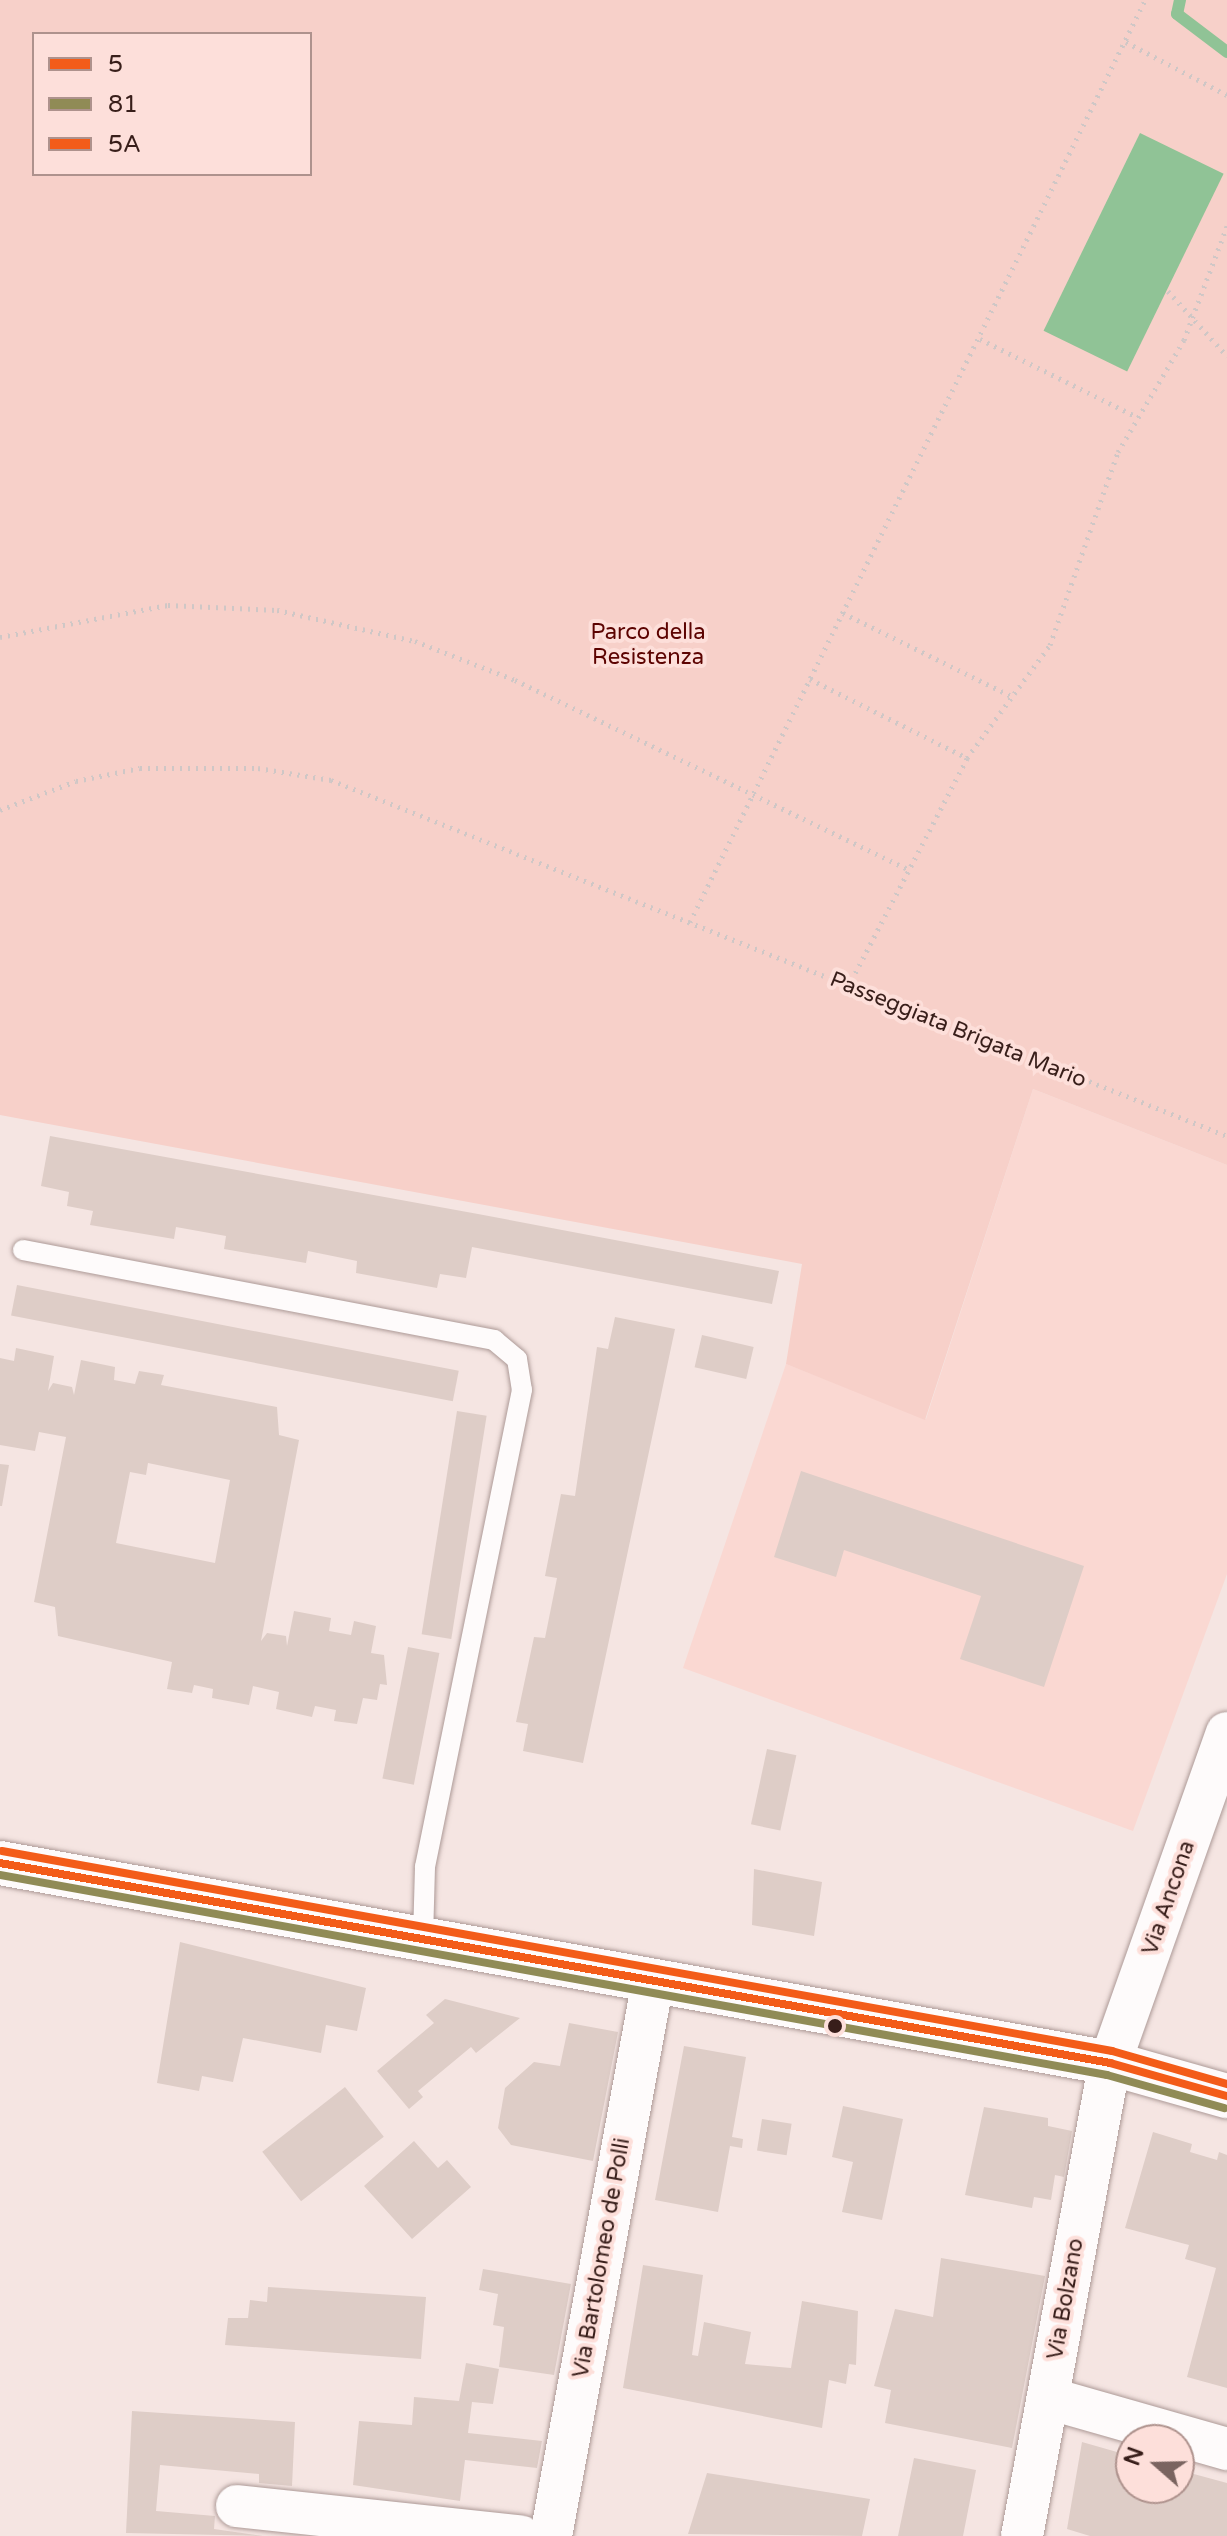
<!DOCTYPE html>
<style>
body{margin:0}
#map{position:relative;width:1227px;height:2536px;overflow:hidden;background:#f5e5e2;font-family:"Varela Round",sans-serif}
div>[style]{position:absolute}
.built>*{inset:0;background:#fad8d2}
.green>*{inset:0;background:#f7d0c9}
.water>*{inset:0;background:#90c396;transform-origin:0 0}
.stream>*{height:12px;margin:-6px;padding:0 6px;transform-origin:6px;border-radius:6px;background:#90c396}
.building>*{inset:0;background:#decdc7;transform-origin:0 0}
.path>*{height:5px;margin-top:-2.5px;transform-origin:0;background:repeating-linear-gradient(90deg,#cfc7c6 0 2px,transparent 0 8px)}
.roads{filter:drop-shadow(0 0 2px #ad9a97) drop-shadow(0 0 2px #ad9a97)}
.lane>*{height:20px;margin:-10px;padding:0 10px;transform-origin:10px;border-radius:10px;background:#fefbfb}
.street>*{height:42px;margin:-21px;padding:0 21px;transform-origin:21px;border-radius:21px;background:#fefbfb}
.secondary>*{height:44px;margin:-22px;padding:0 22px;transform-origin:22px;border-radius:22px;background:#fefbfb}
.bus-1>*{height:8px;margin:-4px;padding:0 4px;transform-origin:4px;border-radius:4px;background:#f35c19}
.bus-2>*{height:8px;margin:-4px;padding:0 4px;transform-origin:4px;border-radius:4px;background:#908b56}
.bus-3>*{height:8px;margin:-4px;padding:0 4px;transform-origin:4px;border-radius:4px;background:#f35c19}
.dots>*{width:22px;height:22px;translate:-50% -50%;box-sizing:border-box;border:4px solid #fddfda;border-radius:50%}
span{translate:-50% -50%;white-space:nowrap;text-align:center;line-height:1.15;-webkit-text-stroke:8px #fddfda;paint-order:stroke}
.park-label{font-size:22px;color:#5c0301}
.street-label{font-size:22px;color:#381e1a}
.legend{position:absolute;left:32px;top:32px;width:280px;height:144px;box-sizing:border-box;background:#fddfda;border:2px solid #ae928d;margin:0;padding:10px 14px;list-style:none;font-size:24px;color:#381e1a}
.legend li{display:flex;align-items:center;gap:16px;height:40px}
.legend b{width:40px;border:2px solid #ae928d}
.north{position:absolute;left:1115px;top:2424px;width:80px;height:80px;box-sizing:border-box;background:#fddfda;border:2px solid #ae928d;border-radius:50%;rotate:290deg;font-size:22px;font-weight:700;line-height:32px;text-align:center;color:#381e1a}
.north::after{content:'';display:block;margin:auto;width:28px;height:36px;background:#7a6460;clip-path:polygon(50% 0,100% 100%,50% 72%,0 100%)}
</style>
<div id="map">
<div class="built">
<div style="clip-path:polygon(1033px 1089px,1227px 1165px,1227px 1574px,1133px 1831px,683px 1668px,786px 1364px,926px 1419px)"></div>
</div>
<div class="green">
<div style="clip-path:polygon(evenodd,0 0,1227px 0,1227px 1165px,1033px 1089px,925px 1420px,786px 1364px,802px 1264px,0 1115px,0 0,34px 34px,310px 34px,310px 174px,34px 174px,34px 34px)"></div>
</div>
<div class="water">
<div style="left:1140px;top:133px;width:93px;height:220px;rotate:26deg"></div>
</div>
<div class="stream">
<div style="left:1180px;top:0;width:14px;rotate:102deg"></div>
<div style="left:1177px;top:14px;width:63px;rotate:37.2deg"></div>
</div>
<div class="building">
<div style="clip-path:polygon(50px 1136px,478px 1214px,779px 1271px,772px 1304px,472px 1247px,466px 1278px,440px 1274px,437px 1288px,356px 1273px,357px 1261px,308px 1251px,306px 1263px,224px 1249px,226px 1236px,176px 1227px,174px 1239px,90px 1225px,93px 1211px,67px 1206px,69px 1192px,41px 1186px)"></div>
<div style="left:17px;top:1285px;width:450px;height:31px;rotate:11deg"></div>
<div style="clip-path:polygon(615px 1317px,675px 1329px,583px 1763px,523px 1751px,528px 1724px,516px 1722px,534px 1637px,545px 1638px,557px 1578px,545px 1576px,561px 1494px,575px 1496px,597px 1347px,608px 1349px)"></div>
<div style="left:702px;top:1335px;width:53px;height:33px;rotate:13deg"></div>
<div style="clip-path:polygon(evenodd,16px 1348px,54px 1356px,48px 1391px,53px 1383px,72px 1387px,74px 1395px,81px 1360px,115px 1367px,114px 1380px,135px 1384px,139px 1371px,164px 1375px,161px 1385px,277px 1407px,279px 1435px,299px 1440px,261px 1641px,267px 1633px,286px 1636px,287px 1646px,294px 1611px,331px 1618px,329px 1631px,351px 1635px,354px 1621px,376px 1626px,371px 1653px,384px 1655px,387px 1685px,380px 1684px,377px 1700px,363px 1698px,357px 1724px,334px 1721px,336px 1710px,315px 1706px,312px 1717px,276px 1709px,279px 1692px,253px 1686px,249px 1705px,212px 1698px,213px 1689px,194px 1685px,192px 1693px,167px 1689px,172px 1662px,58px 1636px,55px 1607px,34px 1602px,66px 1437px,39px 1432px,35px 1451px,0 1445px,0 1358px,14px 1361px,16px 1348px,148px 1463px,230px 1480px,215px 1563px,116px 1543px,130px 1472px,146px 1475px,148px 1463px)"></div>
<div style="left:457px;top:1411px;width:30px;height:226px;rotate:9deg"></div>
<div style="clip-path:polygon(0 1464px,9px 1465px,2px 1506px,0 1506px)"></div>
<div style="clip-path:polygon(801px 1471px,1084px 1566px,1044px 1687px,960px 1659px,981px 1596px,844px 1550px,836px 1577px,774px 1557px)"></div>
<div style="left:408px;top:1647px;width:32px;height:134px;rotate:11deg"></div>
<div style="left:767px;top:1749px;width:30px;height:77px;rotate:12deg"></div>
<div style="clip-path:polygon(754px 1869px,822px 1882px,814px 1936px,752px 1925px)"></div>
<div style="clip-path:polygon(180px 1942px,366px 1988px,357px 2031px,326px 2025px,321px 2053px,243px 2038px,233px 2082px,202px 2076px,199px 2091px,157px 2083px)"></div>
<div style="clip-path:polygon(445px 1999px,520px 2018px,476px 2053px,471px 2047px,418px 2091px,423px 2097px,409px 2109px,377px 2071px,434px 2023px,426px 2015px)"></div>
<div style="clip-path:polygon(569px 2023px,618px 2032px,593px 2161px,511px 2145px,498px 2128px,505px 2088px,534px 2062px,560px 2066px)"></div>
<div style="clip-path:polygon(684px 2046px,746px 2057px,732px 2137px,743px 2139px,742px 2148px,730px 2146px,718px 2212px,655px 2200px)"></div>
<div style="left:345px;top:2087px;width:63px;height:105px;rotate:52deg"></div>
<div style="clip-path:polygon(843px 2106px,903px 2119px,882px 2220px,842px 2212px,853px 2162px,832px 2157px)"></div>
<div style="clip-path:polygon(984px 2107px,1048px 2118px,1048px 2126px,1072px 2131px,1064px 2177px,1055px 2175px,1051px 2200px,1034px 2197px,1032px 2208px,965px 2195px)"></div>
<div style="left:762px;top:2119px;width:30px;height:32px;rotate:9deg"></div>
<div style="clip-path:polygon(1153px 2132px,1192px 2144px,1190px 2152px,1217px 2160px,1219px 2152px,1227px 2155px,1227px 2388px,1187px 2377px,1216px 2268px,1185px 2259px,1189px 2245px,1125px 2228px)"></div>
<div style="clip-path:polygon(414px 2141px,438px 2168px,447px 2160px,471px 2187px,412px 2239px,364px 2186px)"></div>
<div style="clip-path:polygon(941px 2258px,1045px 2276px,1012px 2448px,885px 2423px,891px 2390px,874px 2386px,895px 2309px,933px 2317px)"></div>
<div style="clip-path:polygon(643px 2265px,703px 2275px,692px 2355px,698px 2356px,704px 2322px,751px 2332px,745px 2364px,791px 2368px,802px 2301px,858px 2311px,856px 2365px,849px 2364px,846px 2384px,829px 2380px,822px 2428px,623px 2388px)"></div>
<div style="clip-path:polygon(483px 2269px,571px 2284px,554px 2375px,499px 2367px,504px 2327px,493px 2325px,498px 2294px,479px 2290px)"></div>
<div style="clip-path:polygon(268px 2287px,426px 2297px,421px 2359px,225px 2345px,228px 2318px,248px 2318px,250px 2300px,267px 2302px)"></div>
<div style="clip-path:polygon(466px 2363px,499px 2369px,493px 2404px,472px 2402px,468px 2433px,542px 2441px,537px 2468px,465px 2460px,460px 2501px,353px 2485px,359px 2421px,412px 2425px,414px 2397px,459px 2401px)"></div>
<div style="clip-path:polygon(132px 2411px,295px 2422px,292px 2486px,259px 2483px,259px 2474px,160px 2465px,156px 2511px,215px 2516px,214px 2529px,263px 2536px,126px 2533px)"></div>
<div style="clip-path:polygon(1082px 2442px,1131px 2456px,1131px 2488px,1179px 2488px,1179px 2470px,1227px 2483px,1227px 2536px,1090px 2536px,1067px 2529px)"></div>
<div style="clip-path:polygon(914px 2458px,976px 2470px,963px 2536px,898px 2536px)"></div>
<div style="clip-path:polygon(707px 2473px,870px 2499px,862px 2536px,688px 2534px)"></div>
</div>
<div class="path">
<div style="left:1126px;top:42px;width:114px;rotate:27.7deg"></div>
<div style="left:1168px;top:291px;width:88px;rotate:47.8deg"></div>
<div style="left:980px;top:339px;width:175px;rotate:26.4deg"></div>
<div style="left:843px;top:613px;width:187px;rotate:26.3deg"></div>
<div style="left:0;top:637px;width:171px;rotate:-10.8deg"></div>
<div style="left:168px;top:605px;width:109px;rotate:2.6deg"></div>
<div style="left:277px;top:610px;width:141px;rotate:12.7deg"></div>
<div style="left:415px;top:641px;width:107px;rotate:21.3deg"></div>
<div style="left:515px;top:680px;width:438px;rotate:25.7deg"></div>
<div style="left:810px;top:679px;width:176px;rotate:26.7deg"></div>
<div style="left:0;top:810px;width:81px;rotate:-20.9deg"></div>
<div style="left:76px;top:781px;width:65px;rotate:-11.5deg"></div>
<div style="left:140px;top:768px;width:118px"></div>
<div style="left:258px;top:768px;width:74px;rotate:9.3deg"></div>
<div style="left:331px;top:780px;width:964px;rotate:21.67deg"></div>
<div style="left:690px;top:922px;width:1028px;rotate:-63.73deg"></div>
<div style="left:848px;top:987px;width:258px;rotate:-62.5deg"></div>
<div style="left:967px;top:758px;width:140px;rotate:-53.7deg"></div>
<div style="left:1050px;top:645px;width:205px;rotate:-70.6deg"></div>
<div style="left:1118px;top:452px;width:130px;rotate:-59.5deg"></div>
<div style="left:1184px;top:340px;width:122px;rotate:-69.3deg"></div>
</div>
<div class="roads">
<div class="lane">
<div style="left:23px;top:1250px;width:480px;rotate:10.8deg"></div>
<div style="left:494px;top:1340px;width:30px;rotate:40deg"></div>
<div style="left:517px;top:1359px;width:31px;rotate:81deg"></div>
<div style="left:522px;top:1390px;width:487px;rotate:101.5deg"></div>
<div style="left:425px;top:1867px;width:72px;rotate:91.6deg"></div>
</div>
<div class="street">
<div style="left:1048px;top:2398px;width:186px;rotate:15.9deg"></div>
<div style="left:237px;top:2506px;width:285px;rotate:6.1deg"></div>
<div style="left:551px;top:2536px;width:564px;rotate:-79.59deg"></div>
<div style="left:1022px;top:2536px;width:481px;rotate:-79.5deg"></div>
<div style="left:1110px;top:2063px;width:350px;rotate:-70.5deg"></div>
</div>
<div class="secondary">
<div style="left:0;top:1863px;width:1128px;rotate:10.21deg"></div>
<div style="left:1110px;top:2063px;width:122px;rotate:15.8deg"></div>
</div>
</div>
<div class="bus-1">
<div style="left:0;top:1863px;width:1128px;rotate:10.21deg"></div>
<div style="left:1110px;top:2063px;width:122px;rotate:15.8deg"></div>
</div>
<div class="bus-2">
<div style="left:0;top:1875px;width:1125px;rotate:10.24deg"></div>
<div style="left:1107px;top:2075px;width:122px;rotate:15.8deg"></div>
</div>
<div class="bus-3">
<div style="left:2px;top:1851px;width:1128px;rotate:10.21deg"></div>
<div style="left:1112px;top:2051px;width:120px;rotate:16deg"></div>
</div>
<div class="dots">
<div style="left:835px;top:2026px;background:#381e1a"></div>
</div>
<div class="park-label">
<span style="left:648px;top:645px">Parco della<br>Resistenza</span>
</div>
<div class="street-label">
<span style="left:958px;top:1030px;rotate:22deg">Passeggiata Brigata Mario</span>
<span style="left:1169px;top:1898px;rotate:-71deg">Via Ancona</span>
<span style="left:602px;top:2258px;rotate:-80deg">Via Bartolomeo de Polli</span>
<span style="left:1066px;top:2299px;rotate:-80deg">Via Bolzano</span>
</div>
<ul class="legend">
<li><b style="height:10px;background:#f35c19"></b>5</li>
<li><b style="height:10px;background:#908b56"></b>81</li>
<li><b style="height:10px;background:#f35c19"></b>5A</li>
</ul>
<div class="north">N</div>
</div>
